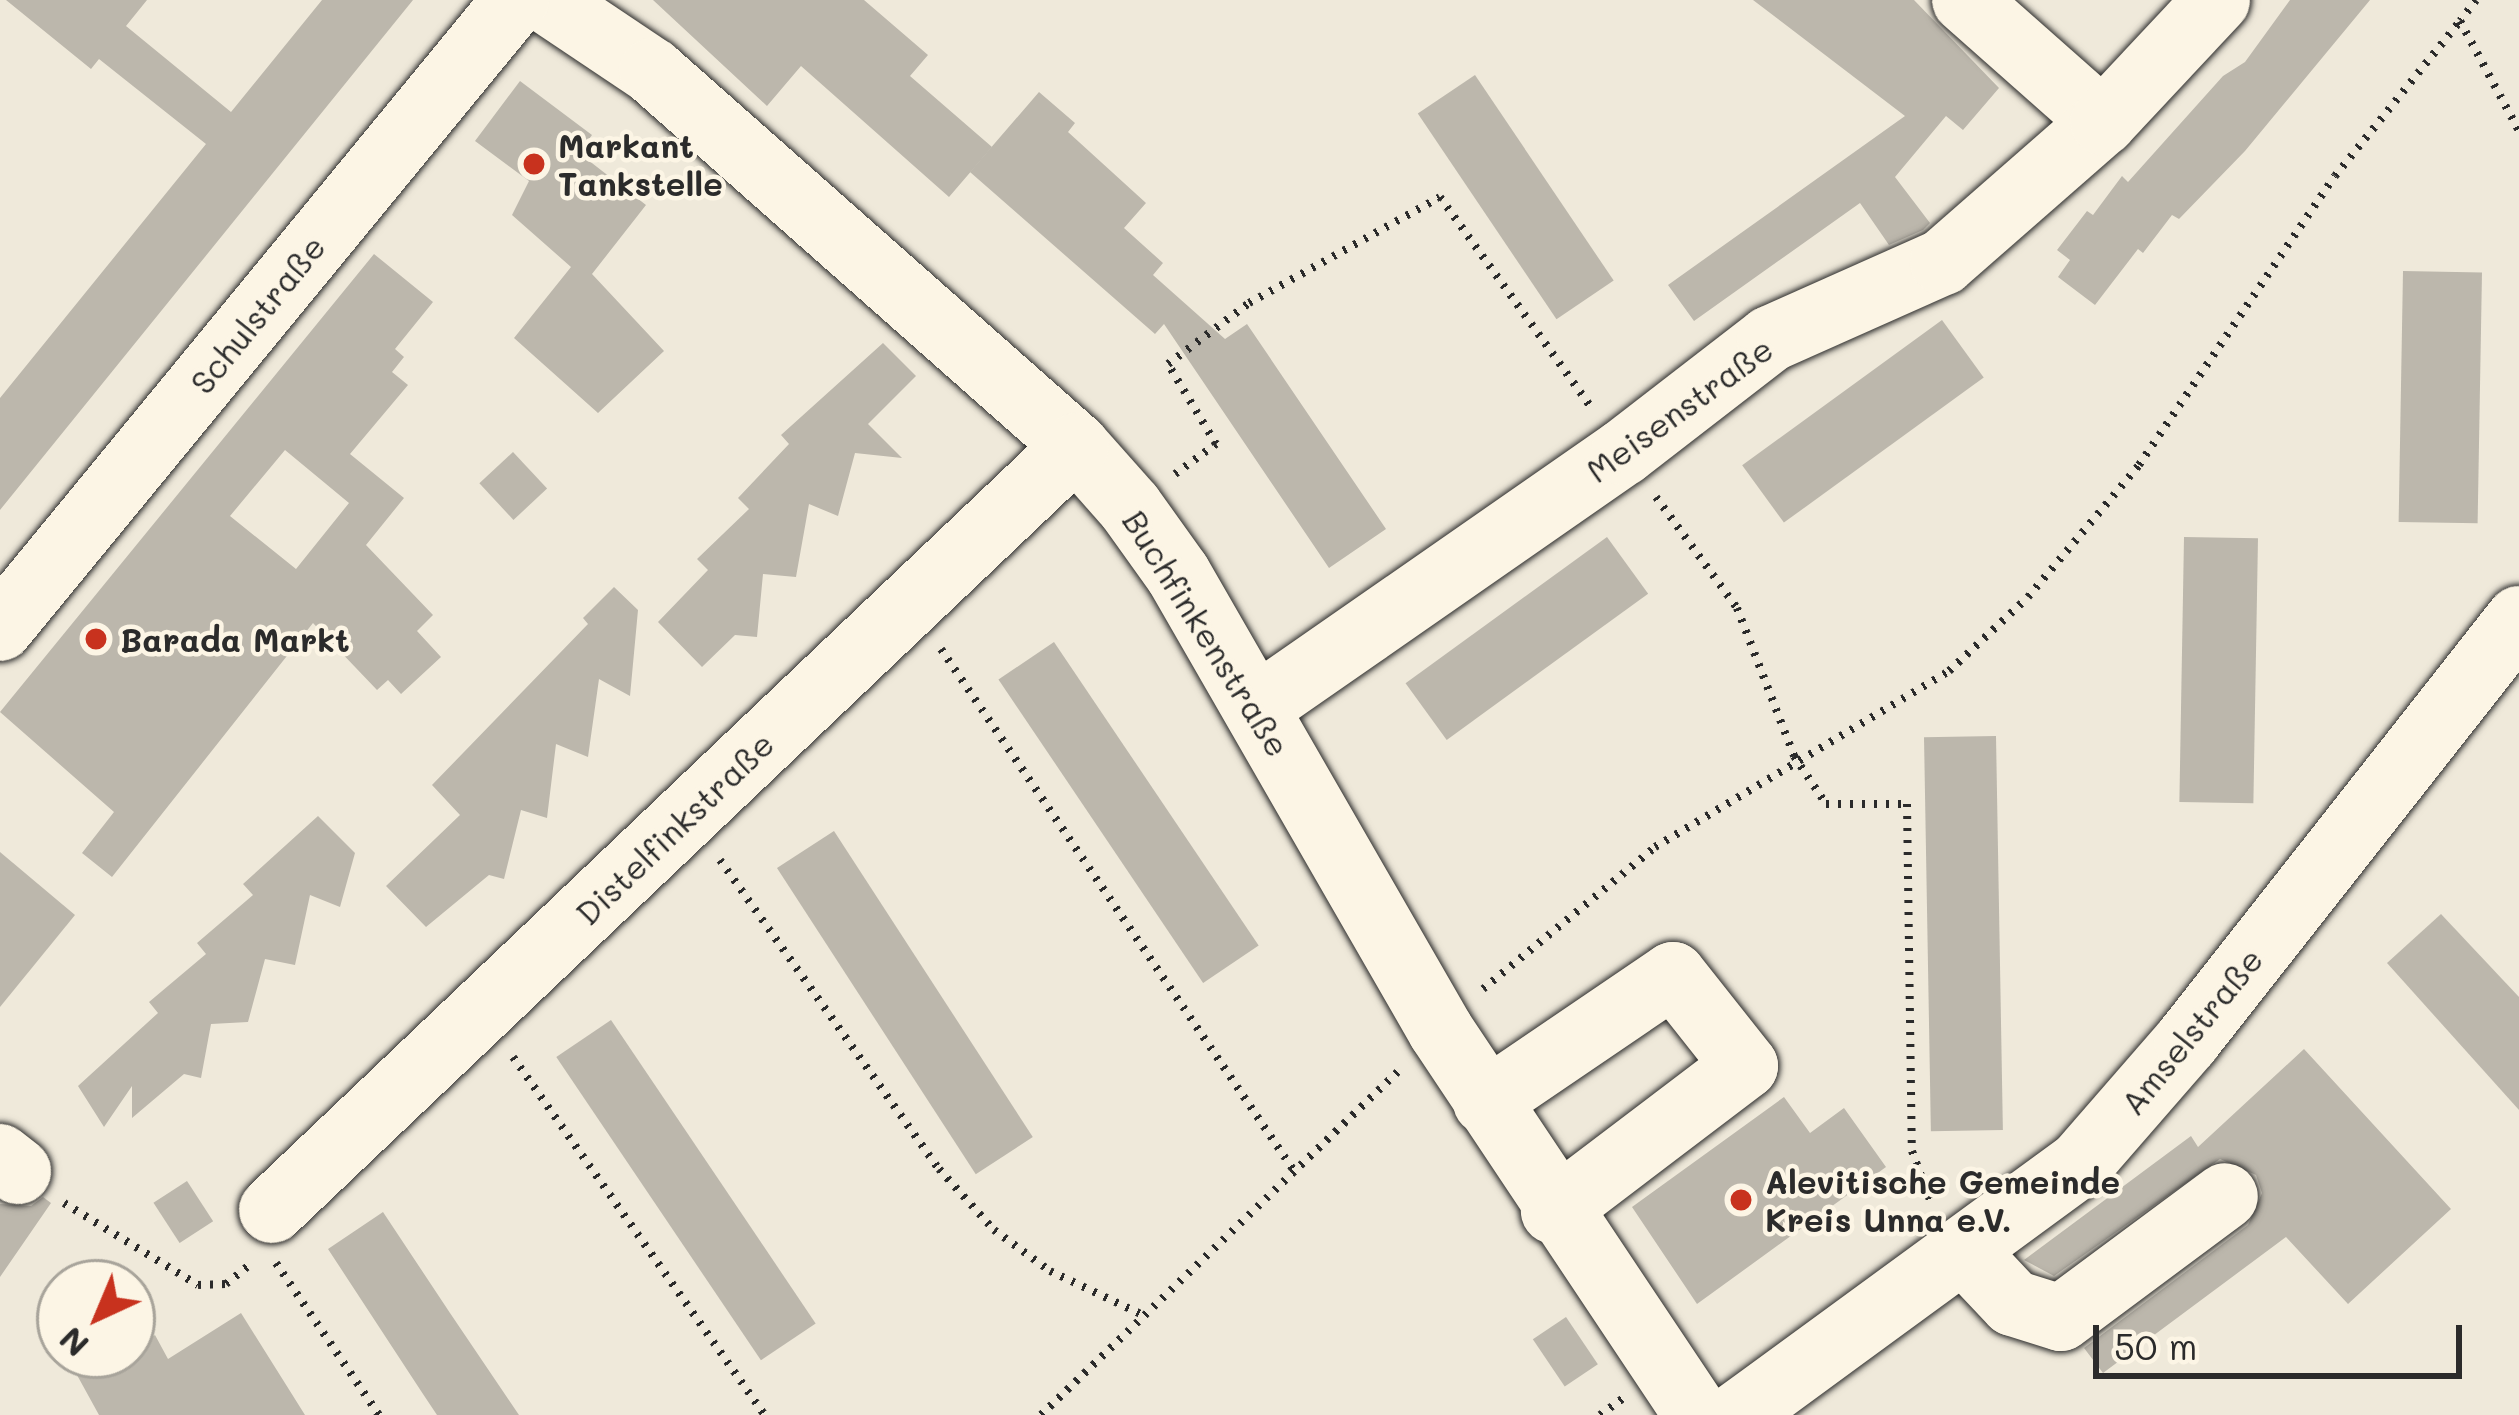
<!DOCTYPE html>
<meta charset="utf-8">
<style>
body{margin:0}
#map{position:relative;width:2519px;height:1415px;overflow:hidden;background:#efe9da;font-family:Mali,sans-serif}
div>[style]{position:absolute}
.building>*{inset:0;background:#bcb7ac;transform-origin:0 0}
.path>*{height:8px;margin-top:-4px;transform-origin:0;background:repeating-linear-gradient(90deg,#2b2b2b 0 3px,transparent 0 12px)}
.roads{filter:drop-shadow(0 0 3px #2b2b2b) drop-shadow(0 0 3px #2b2b2b)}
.minor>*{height:66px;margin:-33px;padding:0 33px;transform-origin:33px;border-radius:33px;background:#fcf5e5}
.major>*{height:66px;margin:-33px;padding:0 33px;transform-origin:33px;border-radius:33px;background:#fcf5e5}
.dots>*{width:33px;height:33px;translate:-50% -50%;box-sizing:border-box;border:6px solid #fcf5e5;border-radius:50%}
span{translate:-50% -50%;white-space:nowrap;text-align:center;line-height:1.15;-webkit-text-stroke:9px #fcf5e5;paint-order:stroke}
.poi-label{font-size:33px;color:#2b2b2b;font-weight:700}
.left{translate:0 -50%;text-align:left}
.street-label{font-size:33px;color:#2b2b2b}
.north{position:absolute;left:36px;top:1259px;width:120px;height:120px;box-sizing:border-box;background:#fcf5e5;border:3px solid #a8a49b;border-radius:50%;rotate:224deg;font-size:33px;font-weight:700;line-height:48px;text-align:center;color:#2b2b2b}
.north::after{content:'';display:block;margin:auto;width:42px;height:54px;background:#c8321e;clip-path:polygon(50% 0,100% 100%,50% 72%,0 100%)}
.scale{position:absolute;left:2093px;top:1325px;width:369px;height:54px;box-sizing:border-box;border:6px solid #2b2b2b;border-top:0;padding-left:15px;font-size:36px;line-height:42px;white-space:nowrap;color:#2b2b2b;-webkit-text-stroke:9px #fcf5e5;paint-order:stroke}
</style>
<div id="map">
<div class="building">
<div style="clip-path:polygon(6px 0,147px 0,126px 26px,231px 112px,322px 0,413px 0,0 510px,0 398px,206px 144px,99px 59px,91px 69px)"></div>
<div style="clip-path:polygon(653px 0,864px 0,928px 55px,910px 76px,992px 147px,949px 197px,801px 66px,767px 106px)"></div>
<div style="clip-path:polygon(1753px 0,1914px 0,1999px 88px,1963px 130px,1946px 116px,1895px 177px,1930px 223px,1923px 230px,1889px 245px,1860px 203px,1694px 321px,1668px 285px,1905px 116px)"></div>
<div style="clip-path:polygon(2290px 0,2370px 0,2245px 151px,2179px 219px,2172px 215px,2143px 253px,2138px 249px,2095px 305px,2058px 277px,2070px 260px,2057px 250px,2087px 211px,2093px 215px,2122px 176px,2128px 182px,2223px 76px,2245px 62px)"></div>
<div style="left:1475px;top:75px;width:248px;height:69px;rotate:56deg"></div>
<div style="clip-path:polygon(520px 81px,592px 135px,579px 153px,646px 205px,592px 274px,664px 351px,598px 413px,514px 338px,571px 267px,512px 215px,529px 181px,475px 141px)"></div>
<div style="clip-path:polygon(1039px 92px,1075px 123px,1068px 132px,1146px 203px,1124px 228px,1163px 263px,1153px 275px,1225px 339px,1247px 324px,1386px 529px,1329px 568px,1164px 324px,1155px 334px,970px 172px)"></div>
<div style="clip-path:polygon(evenodd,374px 254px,433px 302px,395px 349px,404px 357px,392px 372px,408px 385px,350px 454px,404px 498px,366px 545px,433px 615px,417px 631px,441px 657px,401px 694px,388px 680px,377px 690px,313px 623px,112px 877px,82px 853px,114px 812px,0 712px,374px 254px,285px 450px,349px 503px,296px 569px,230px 516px,285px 450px)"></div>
<div style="left:2403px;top:271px;width:79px;height:251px;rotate:1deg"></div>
<div style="left:1942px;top:320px;width:71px;height:247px;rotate:54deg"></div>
<div style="clip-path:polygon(883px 343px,916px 376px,868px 424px,902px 458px,855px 453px,838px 516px,809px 504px,796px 577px,763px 574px,757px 637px,735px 635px,702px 667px,658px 622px,708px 570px,697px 559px,749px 509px,738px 498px,789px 444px,781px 435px)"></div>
<div style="left:513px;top:452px;width:50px;height:46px;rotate:47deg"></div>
<div style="left:1607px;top:537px;width:70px;height:249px;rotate:54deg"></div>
<div style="left:2184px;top:537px;width:74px;height:265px;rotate:1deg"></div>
<div style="clip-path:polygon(614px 587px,638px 610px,630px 696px,599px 679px,588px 757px,556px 744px,547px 818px,521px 810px,504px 879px,489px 875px,426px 927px,386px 886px,460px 815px,432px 785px,588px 624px,583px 618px)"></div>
<div style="left:1054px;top:642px;width:366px;height:67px;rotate:56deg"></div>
<div style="left:1996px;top:736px;width:394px;height:72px;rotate:89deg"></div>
<div style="clip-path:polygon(318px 816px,355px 853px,340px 907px,310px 895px,295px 965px,265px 959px,248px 1022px,211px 1024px,201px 1078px,184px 1074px,132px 1118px,132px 1086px,104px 1127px,78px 1086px,158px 1013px,149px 1002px,206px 954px,197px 943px,253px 895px,243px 884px)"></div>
<div style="left:834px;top:831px;width:365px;height:68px;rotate:57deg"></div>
<div style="clip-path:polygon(0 852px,75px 915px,0 1007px)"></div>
<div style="clip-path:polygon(2441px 914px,2519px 997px,2519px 1110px,2387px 963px)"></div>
<div style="left:611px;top:1020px;width:366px;height:66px;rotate:56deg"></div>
<div style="clip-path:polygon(2304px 1049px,2451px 1209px,2348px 1304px,2286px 1237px,2103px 1373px,2084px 1348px,2248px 1225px,2262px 1193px,2256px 1175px,2220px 1159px,2054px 1276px,2024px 1260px,2191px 1136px,2198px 1147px)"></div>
<div style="clip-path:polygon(1784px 1097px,1810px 1133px,1844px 1108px,1886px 1167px,1697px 1304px,1632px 1207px)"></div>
<div style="left:187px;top:1181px;width:48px;height:40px;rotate:57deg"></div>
<div style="clip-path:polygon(43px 1197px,51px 1203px,0 1277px,0 1204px,31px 1206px)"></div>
<div style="clip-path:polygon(383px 1212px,450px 1313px,519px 1415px,437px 1415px,421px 1391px,328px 1249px)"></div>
<div style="clip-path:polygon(60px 1302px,60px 1344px,42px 1312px)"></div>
<div style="clip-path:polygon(241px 1313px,305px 1415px,99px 1415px,66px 1355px,132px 1355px,132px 1324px,142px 1343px,155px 1335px,168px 1359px)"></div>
<div style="left:1566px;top:1317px;width:57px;height:40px;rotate:56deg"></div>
</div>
<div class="path">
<div style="left:2476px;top:0;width:26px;rotate:127deg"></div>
<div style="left:2460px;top:21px;width:125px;rotate:61.8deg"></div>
<div style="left:1175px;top:474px;width:51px;rotate:-36.2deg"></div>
<div style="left:1216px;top:444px;width:93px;rotate:-121deg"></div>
<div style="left:1168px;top:364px;width:101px;rotate:-37deg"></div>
<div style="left:1249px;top:303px;width:218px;rotate:-29deg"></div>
<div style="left:1440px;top:197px;width:259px;rotate:54.3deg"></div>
<div style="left:1656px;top:497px;width:137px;rotate:53.9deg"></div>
<div style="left:1737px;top:608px;width:159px;rotate:68.9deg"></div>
<div style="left:1794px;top:756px;width:58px;rotate:56.3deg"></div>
<div style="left:1826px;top:804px;width:81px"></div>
<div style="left:1907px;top:804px;width:347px;rotate:89.2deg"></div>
<div style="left:1912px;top:1151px;width:55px;rotate:69.9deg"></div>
<div style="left:941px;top:649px;width:630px;rotate:55.93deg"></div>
<div style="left:720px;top:860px;width:379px;rotate:54.7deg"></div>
<div style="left:939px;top:1169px;width:82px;rotate:48deg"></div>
<div style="left:994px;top:1230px;width:69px;rotate:36.2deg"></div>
<div style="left:1050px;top:1271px;width:103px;rotate:25.3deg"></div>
<div style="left:1483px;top:989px;width:223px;rotate:-39.5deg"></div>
<div style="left:1655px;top:847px;width:343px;rotate:-30.9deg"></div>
<div style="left:1949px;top:671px;width:108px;rotate:-43.1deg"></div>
<div style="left:2028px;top:597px;width:172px;rotate:-49.9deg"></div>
<div style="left:2139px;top:465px;width:349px;rotate:-55.9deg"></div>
<div style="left:2335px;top:176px;width:199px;rotate:-51.1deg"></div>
<div style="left:513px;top:1057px;width:438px;rotate:54.9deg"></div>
<div style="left:64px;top:1203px;width:157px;rotate:31.5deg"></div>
<div style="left:198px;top:1285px;width:28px;rotate:-2deg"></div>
<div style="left:226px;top:1284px;width:33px;rotate:-39deg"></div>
<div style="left:276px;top:1263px;width:184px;rotate:55.9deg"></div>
<div style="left:1041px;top:1415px;width:496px;rotate:-43.9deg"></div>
<div style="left:1600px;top:1415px;width:29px;rotate:-36deg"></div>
</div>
<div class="roads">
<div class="minor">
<div style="left:546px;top:0;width:128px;rotate:33.8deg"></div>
<div style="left:652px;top:71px;width:566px;rotate:41.49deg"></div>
<div style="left:1076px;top:446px;width:81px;rotate:48.5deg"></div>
<div style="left:1130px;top:507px;width:82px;rotate:54.4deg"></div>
<div style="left:1178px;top:574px;width:527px;rotate:60.08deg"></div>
<div style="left:1441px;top:1031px;width:462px;rotate:56.3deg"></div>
<div style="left:1965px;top:0;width:184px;rotate:41.5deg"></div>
<div style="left:1257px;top:707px;width:447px;rotate:-34.8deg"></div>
<div style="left:1624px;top:452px;width:185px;rotate:-37.7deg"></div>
<div style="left:1770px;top:339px;width:189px;rotate:-24deg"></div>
<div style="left:1943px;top:262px;width:213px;rotate:-41.2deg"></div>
<div style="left:2103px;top:122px;width:167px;rotate:-46.9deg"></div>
<div style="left:1486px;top:1102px;width:226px;rotate:-34.2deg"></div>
<div style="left:1673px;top:975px;width:116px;rotate:51.6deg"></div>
<div style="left:1745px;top:1066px;width:240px;rotate:142.8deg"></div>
<div style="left:0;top:1157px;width:23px;rotate:38deg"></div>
<div style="left:272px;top:1210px;width:1109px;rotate:-43.54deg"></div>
<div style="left:1963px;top:1250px;width:73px;rotate:46.7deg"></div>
<div style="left:2013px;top:1303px;width:50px;rotate:17.4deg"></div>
<div style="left:2061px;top:1318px;width:204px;rotate:-36.6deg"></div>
<div style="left:1737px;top:1415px;width:426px;rotate:-36.2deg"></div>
<div style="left:2081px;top:1163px;width:162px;rotate:-49deg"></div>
<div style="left:2187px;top:1041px;width:537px;rotate:-51.81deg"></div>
</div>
<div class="major">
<div style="left:0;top:628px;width:813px;rotate:-50.59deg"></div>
</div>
</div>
<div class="dots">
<div style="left:534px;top:164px;background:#c8321e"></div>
<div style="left:96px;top:639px;background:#c8321e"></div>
<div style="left:1741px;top:1200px;background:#c8321e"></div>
</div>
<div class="poi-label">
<span class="left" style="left:558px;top:164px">Markant<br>Tankstelle</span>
<span class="left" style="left:120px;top:639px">Barada Markt</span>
<span class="left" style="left:1765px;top:1200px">Alevitische Gemeinde<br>Kreis Unna e.V.</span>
</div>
<div class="street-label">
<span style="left:257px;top:314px;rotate:-51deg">Schulstraße</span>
<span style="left:1679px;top:409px;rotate:-36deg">Meisenstraße</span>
<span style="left:1207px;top:633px;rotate:58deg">Buchfinkenstraße</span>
<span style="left:674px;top:828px;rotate:-44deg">Distelfinkstraße</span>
<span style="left:2191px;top:1031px;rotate:-51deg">Amselstraße</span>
</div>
<div class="north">N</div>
<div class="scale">50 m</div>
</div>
